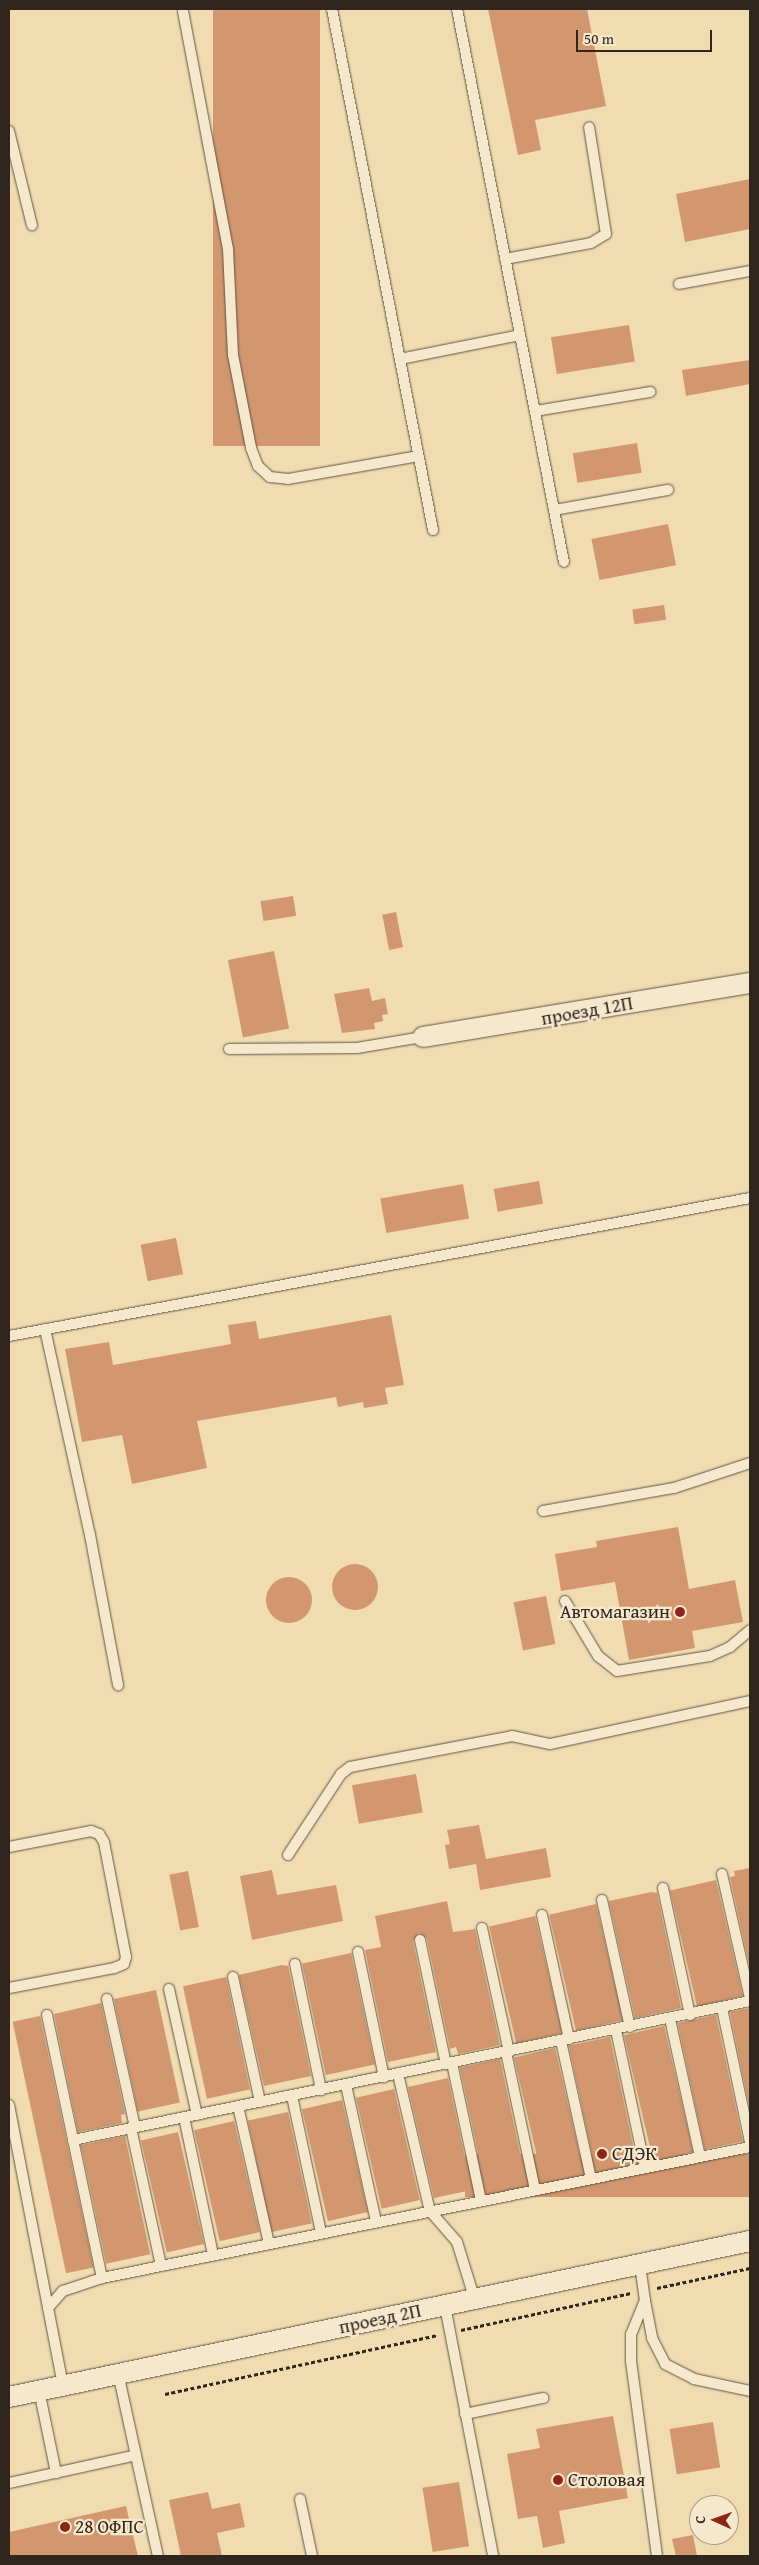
<!DOCTYPE html>
<meta charset="utf-8">
<style>
body{margin:0}
#map{position:relative;width:759px;height:2565px;overflow:hidden;background:#f1dcb2;font-family:"Gentium Book Plus",serif}
div>[style]{position:absolute}
.building>*{inset:0;background:#d2976f;transform-origin:0 0}
.round{border-radius:50%}
.path>*{height:3px;margin-top:-1.5px;transform-origin:0;background:repeating-linear-gradient(90deg,#30261e 0 4px,transparent 0 6.5px)}
.roads{filter:drop-shadow(0 0 1px #605443) drop-shadow(0 0 1px #605443)}
.lane>*{height:10px;margin:-5px;padding:0 5px;transform-origin:5px;border-radius:5px;background:#f6e8cd}
.street>*{height:20px;margin:-10px;padding:0 10px;transform-origin:10px;border-radius:10px;background:#f6e8cd}
.dots>*{width:14px;height:14px;translate:-50% -50%;box-sizing:border-box;border:2px solid #f6e8cd;border-radius:50%}
span{translate:-50% -50%;white-space:nowrap;text-align:center;line-height:1.15;-webkit-text-stroke:4.5px #f6e8cd;paint-order:stroke}
.street-label{font-size:19px;color:#30261e}
.poi-label{font-size:19px;color:#30261e}
.right{translate:-100% -50%;text-align:right}
.left{translate:0 -50%;text-align:left}
.frame{position:absolute;inset:0;border:10px solid #30261e;pointer-events:none}
.north{position:absolute;left:689px;top:2495px;width:50px;height:50px;box-sizing:border-box;background:#f6e8cd;border:1px solid #a79a87;border-radius:50%;rotate:272deg;font-size:14px;font-weight:700;line-height:20px;text-align:center;color:#30261e}
.north::after{content:'';display:block;margin:auto;width:18px;height:22px;background:#8f2418;clip-path:polygon(50% 0,100% 100%,50% 72%,0 100%)}
.scale{position:absolute;left:576px;top:30px;width:136px;height:22px;box-sizing:border-box;border:2px solid #30261e;border-top:0;padding-left:6px;font-size:15px;line-height:18px;white-space:nowrap;color:#30261e;-webkit-text-stroke:4px #f6e8cd;paint-order:stroke}
</style>
<div id="map">
<div class="building">
<div style="left:213px;top:9px;width:107px;height:437px"></div>
<div style="clip-path:polygon(488px 9px,587px 9px,606px 106px,535px 120px,541px 150px,518px 155px)"></div>
<div style="clip-path:polygon(750px 179px,750px 229px,685px 242px,676px 194px)"></div>
<div style="left:629px;top:325px;width:37px;height:79px;rotate:81deg"></div>
<div style="clip-path:polygon(750px 360px,750px 384px,686px 396px,682px 370px)"></div>
<div style="left:637px;top:443px;width:30px;height:65px;rotate:81deg"></div>
<div style="left:668px;top:524px;width:42px;height:78px;rotate:79deg"></div>
<div style="left:664px;top:605px;width:15px;height:32px;rotate:82deg"></div>
<div style="left:293px;top:896px;width:20px;height:33px;rotate:81deg"></div>
<div style="left:396px;top:912px;width:36px;height:14px;rotate:79deg"></div>
<div style="left:274px;top:951px;width:79px;height:47px;rotate:79deg"></div>
<div style="clip-path:polygon(369px 988px,372px 1001px,385px 998px,388px 1014px,382px 1015px,383px 1021px,374px 1023px,375px 1029px,342px 1033px,334px 994px)"></div>
<div style="left:539px;top:1181px;width:23px;height:46px;rotate:80deg"></div>
<div style="left:463px;top:1184px;width:35px;height:84px;rotate:80deg"></div>
<div style="left:176px;top:1238px;width:37px;height:36px;rotate:79deg"></div>
<div style="clip-path:polygon(391px 1315px,404px 1385px,385px 1388px,388px 1404px,364px 1408px,363px 1402px,338px 1407px,336px 1397px,197px 1421px,207px 1468px,132px 1484px,122px 1435px,82px 1442px,65px 1349px,109px 1342px,113px 1365px,231px 1344px,228px 1325px,256px 1321px,259px 1339px)"></div>
<div style="clip-path:polygon(678px 1527px,689px 1589px,735px 1580px,743px 1622px,692px 1631px,695px 1648px,629px 1660px,615px 1582px,561px 1591px,555px 1554px,597px 1547px,596px 1541px)"></div>
<div class="round" style="left:332px;top:1564px;width:46px;height:46px"></div>
<div class="round" style="left:266px;top:1577px;width:46px;height:46px"></div>
<div style="left:546px;top:1596px;width:49px;height:33px;rotate:79deg"></div>
<div style="left:416px;top:1774px;width:39px;height:65px;rotate:80deg"></div>
<div style="clip-path:polygon(479px 1825px,486px 1859px,546px 1848px,551px 1877px,480px 1890px,476px 1864px,449px 1869px,445px 1845px,450px 1844px,447px 1830px)"></div>
<div style="clip-path:polygon(750px 1868px,750px 1968px,730px 1877px,735px 1876px,734px 1871px)"></div>
<div style="clip-path:polygon(272px 1870px,277px 1895px,336px 1885px,343px 1921px,252px 1940px,240px 1876px)"></div>
<div style="left:188px;top:1871px;width:57px;height:19px;rotate:79deg"></div>
<div style="left:716px;top:1880px;width:119px;height:47px;rotate:77deg"></div>
<div style="clip-path:polygon(651px 1892px,657px 1893px,681px 2008px,635px 2018px,609px 1901px)"></div>
<div style="clip-path:polygon(447px 1901px,453px 1932px,475px 1929px,500px 2045px,458px 2054px,456px 2047px,450px 2049px,427px 1939px,419px 1933px,413px 1941px,436px 2052px,388px 2062px,365px 1950px,381px 1947px,375px 1916px)"></div>
<div style="left:596px;top:1904px;width:119px;height:48px;rotate:77deg"></div>
<div style="left:535px;top:1916px;width:120px;height:47px;rotate:77deg"></div>
<div style="left:351px;top:1953px;width:114px;height:50px;rotate:78deg"></div>
<div style="clip-path:polygon(282px 1965px,288px 1966px,311px 2076px,264px 2086px,239px 1975px)"></div>
<div style="left:226px;top:1977px;width:115px;height:44px;rotate:78deg"></div>
<div style="left:156px;top:1990px;width:115px;height:43px;rotate:78deg"></div>
<div style="clip-path:polygon(101px 2003px,125px 2114px,121px 2115px,122px 2123px,78px 2132px,54px 2014px)"></div>
<div style="clip-path:polygon(750px 2008px,750px 2110px,730px 2012px)"></div>
<div style="left:716px;top:2015px;width:129px;height:39px;rotate:78deg"></div>
<div style="left:40px;top:2016px;width:257px;height:28px;rotate:78deg"></div>
<div style="left:664px;top:2026px;width:129px;height:41px;rotate:77deg"></div>
<div style="left:610px;top:2037px;width:129px;height:42px;rotate:78deg"></div>
<div style="left:555px;top:2048px;width:129px;height:42px;rotate:77deg"></div>
<div style="left:500px;top:2059px;width:129px;height:41px;rotate:78deg"></div>
<div style="clip-path:polygon(448px 2078px,473px 2196px,468px 2197px,467px 2191px,434px 2198px,408px 2087px)"></div>
<div style="left:394px;top:2089px;width:114px;height:39px;rotate:77deg"></div>
<div style="left:342px;top:2100px;width:115px;height:41px;rotate:77deg"></div>
<div style="left:288px;top:2112px;width:114px;height:41px;rotate:78deg"></div>
<div style="left:234px;top:2121px;width:114px;height:41px;rotate:77deg"></div>
<div style="left:178px;top:2132px;width:115px;height:38px;rotate:77deg"></div>
<div style="left:125px;top:2136px;width:121px;height:45px;rotate:78deg"></div>
<div style="left:750px;top:2154px;width:43px;height:285px;rotate:90deg"></div>
<div style="clip-path:polygon(613px 2416px,628px 2498px,559px 2511px,565px 2543px,543px 2548px,537px 2516px,518px 2519px,507px 2454px,540px 2448px,536px 2429px)"></div>
<div style="left:713px;top:2422px;width:46px;height:44px;rotate:81deg"></div>
<div style="left:459px;top:2482px;width:65px;height:37px;rotate:81deg"></div>
<div style="clip-path:polygon(208px 2492px,212px 2509px,240px 2503px,245px 2527px,217px 2533px,222px 2556px,181px 2556px,169px 2500px)"></div>
<div style="clip-path:polygon(126px 2506px,138px 2556px,9px 2556px,9px 2532px)"></div>
<div style="clip-path:polygon(693px 2535px,697px 2556px,676px 2556px,672px 2539px)"></div>
</div>
<div class="path">
<div style="left:657px;top:2288px;width:95px;rotate:-12.1deg"></div>
<div style="left:461px;top:2330px;width:174px;rotate:-12.3deg"></div>
<div style="left:165px;top:2394px;width:279px;rotate:-12.2deg"></div>
</div>
<div class="roads">
<div class="lane">
<div style="left:332px;top:9px;width:531px;rotate:79.03deg"></div>
<div style="left:457px;top:9px;width:563px;rotate:79.05deg"></div>
<div style="left:183px;top:11px;width:242px;rotate:79.3deg"></div>
<div style="left:228px;top:249px;width:106px;rotate:87.3deg"></div>
<div style="left:233px;top:355px;width:95px;rotate:79deg"></div>
<div style="left:251px;top:448px;width:19px;rotate:69deg"></div>
<div style="left:258px;top:466px;width:16px;rotate:43deg"></div>
<div style="left:270px;top:477px;width:18px;rotate:6deg"></div>
<div style="left:288px;top:479px;width:132px;rotate:-10deg"></div>
<div style="left:9px;top:131px;width:97px;rotate:76.3deg"></div>
<div style="left:505px;top:259px;width:87px;rotate:-10.5deg"></div>
<div style="left:591px;top:243px;width:17px;rotate:-31deg"></div>
<div style="left:606px;top:234px;width:108px;rotate:-99deg"></div>
<div style="left:679px;top:284px;width:72px;rotate:-10.4deg"></div>
<div style="left:400px;top:359px;width:122px;rotate:-11.3deg"></div>
<div style="left:535px;top:411px;width:117px;rotate:-9.4deg"></div>
<div style="left:554px;top:510px;width:116px;rotate:-10deg"></div>
<div style="left:229px;top:1049px;width:128px;rotate:-0.4deg"></div>
<div style="left:357px;top:1048px;width:67px;rotate:-9.5deg"></div>
<div style="left:45px;top:1329px;width:211px;rotate:77.7deg"></div>
<div style="left:90px;top:1535px;width:153px;rotate:79.4deg"></div>
<div style="left:9px;top:1336px;width:754px;rotate:-10.55deg"></div>
<div style="left:543px;top:1511px;width:133px;rotate:-10deg"></div>
<div style="left:674px;top:1488px;width:80px;rotate:-18.2deg"></div>
<div style="left:565px;top:1601px;width:64px;rotate:59deg"></div>
<div style="left:598px;top:1656px;width:24px;rotate:38deg"></div>
<div style="left:617px;top:1671px;width:94px;rotate:-9.2deg"></div>
<div style="left:710px;top:1656px;width:22px;rotate:-24deg"></div>
<div style="left:730px;top:1647px;width:26px;rotate:-40deg"></div>
<div style="left:9px;top:1847px;width:84px;rotate:-11deg"></div>
<div style="left:91px;top:1831px;width:9px;rotate:21deg"></div>
<div style="left:99px;top:1834px;width:9px;rotate:58deg"></div>
<div style="left:104px;top:1842px;width:117px;rotate:79.2deg"></div>
<div style="left:126px;top:1957px;width:7px;rotate:106deg"></div>
<div style="left:124px;top:1964px;width:11px;rotate:158deg"></div>
<div style="left:114px;top:1968px;width:107px;rotate:169.2deg"></div>
<div style="left:288px;top:1855px;width:97px;rotate:-56.8deg"></div>
<div style="left:341px;top:1774px;width:11px;rotate:-38deg"></div>
<div style="left:350px;top:1767px;width:165px;rotate:-10.8deg"></div>
<div style="left:512px;top:1736px;width:39px;rotate:12deg"></div>
<div style="left:550px;top:1744px;width:205px;rotate:-12.1deg"></div>
<div style="left:722px;top:1874px;width:127px;rotate:77.3deg"></div>
<div style="left:663px;top:1888px;width:130px;rotate:78deg"></div>
<div style="left:602px;top:1900px;width:130px;rotate:77.6deg"></div>
<div style="left:542px;top:1915px;width:127px;rotate:77.7deg"></div>
<div style="left:482px;top:1928px;width:127px;rotate:77.7deg"></div>
<div style="left:420px;top:1940px;width:127px;rotate:78.2deg"></div>
<div style="left:358px;top:1952px;width:128px;rotate:78.3deg"></div>
<div style="left:295px;top:1964px;width:129px;rotate:78.3deg"></div>
<div style="left:233px;top:1977px;width:128px;rotate:77.8deg"></div>
<div style="left:169px;top:1989px;width:129px;rotate:77.5deg"></div>
<div style="left:107px;top:1999px;width:131px;rotate:77.7deg"></div>
<div style="left:722px;top:2008px;width:137px;rotate:78.2deg"></div>
<div style="left:47px;top:2015px;width:269px;rotate:78.2deg"></div>
<div style="left:670px;top:2019px;width:141px;rotate:77.7deg"></div>
<div style="left:616px;top:2030px;width:141px;rotate:78.1deg"></div>
<div style="left:561px;top:2041px;width:141px;rotate:77.7deg"></div>
<div style="left:506px;top:2052px;width:141px;rotate:78.1deg"></div>
<div style="left:452px;top:2063px;width:141px;rotate:78.1deg"></div>
<div style="left:398px;top:2074px;width:141px;rotate:76.9deg"></div>
<div style="left:430px;top:2211px;width:41px;rotate:48.9deg"></div>
<div style="left:457px;top:2242px;width:61px;rotate:72.8deg"></div>
<div style="left:346px;top:2085px;width:140px;rotate:77.6deg"></div>
<div style="left:292px;top:2096px;width:140px;rotate:78deg"></div>
<div style="left:9px;top:2105px;width:285px;rotate:79.1deg"></div>
<div style="left:238px;top:2106px;width:141px;rotate:77.3deg"></div>
<div style="left:184px;top:2117px;width:141px;rotate:78.1deg"></div>
<div style="left:131px;top:2128px;width:141px;rotate:77.7deg"></div>
<div style="left:73px;top:2140px;width:691px;rotate:-11.6deg"></div>
<div style="left:640px;top:2265px;width:35px;rotate:82deg"></div>
<div style="left:645px;top:2300px;width:37px;rotate:112deg"></div>
<div style="left:631px;top:2334px;width:27px;rotate:90deg"></div>
<div style="left:631px;top:2361px;width:197px;rotate:82.4deg"></div>
<div style="left:645px;top:2301px;width:38px;rotate:79deg"></div>
<div style="left:652px;top:2338px;width:29px;rotate:63deg"></div>
<div style="left:665px;top:2364px;width:33px;rotate:27deg"></div>
<div style="left:694px;top:2379px;width:57px;rotate:12.1deg"></div>
<div style="left:445px;top:2306px;width:255px;rotate:79.1deg"></div>
<div style="left:48px;top:2308px;width:23px;rotate:-49deg"></div>
<div style="left:63px;top:2291px;width:41px;rotate:-18.4deg"></div>
<div style="left:102px;top:2278px;width:661px;rotate:-11.43deg"></div>
<div style="left:118px;top:2373px;width:187px;rotate:77.7deg"></div>
<div style="left:39px;top:2390px;width:85px;rotate:78.4deg"></div>
<div style="left:465px;top:2414px;width:80px;rotate:-11.6deg"></div>
<div style="left:9px;top:2483px;width:130px;rotate:-12.4deg"></div>
<div style="left:300px;top:2499px;width:58px;rotate:78.1deg"></div>
</div>
<div class="street">
<div style="left:423px;top:1037px;width:331px;rotate:-9.4deg"></div>
<div style="left:9px;top:2397px;width:757px;rotate:-11.89deg"></div>
</div>
</div>
<div class="dots">
<div style="left:680px;top:1612px;background:#8f2418"></div>
<div style="left:602px;top:2154px;background:#8f2418"></div>
<div style="left:558px;top:2480px;background:#8f2418"></div>
<div style="left:65px;top:2527px;background:#8f2418"></div>
</div>
<div class="street-label">
<span style="left:587px;top:1011px;rotate:-10deg">проезд 12П</span>
<span style="left:380px;top:2319px;rotate:-12deg">проезд 2П</span>
</div>
<div class="poi-label">
<span class="right" style="left:670px;top:1612px">Автомагазин</span>
<span class="left" style="left:612px;top:2154px">СДЭК</span>
<span class="left" style="left:568px;top:2480px">Столовая</span>
<span class="left" style="left:75px;top:2527px">28 ОФПС</span>
</div>
<div class="frame"></div>
<div class="north">С</div>
<div class="scale">50 m</div>
</div>
